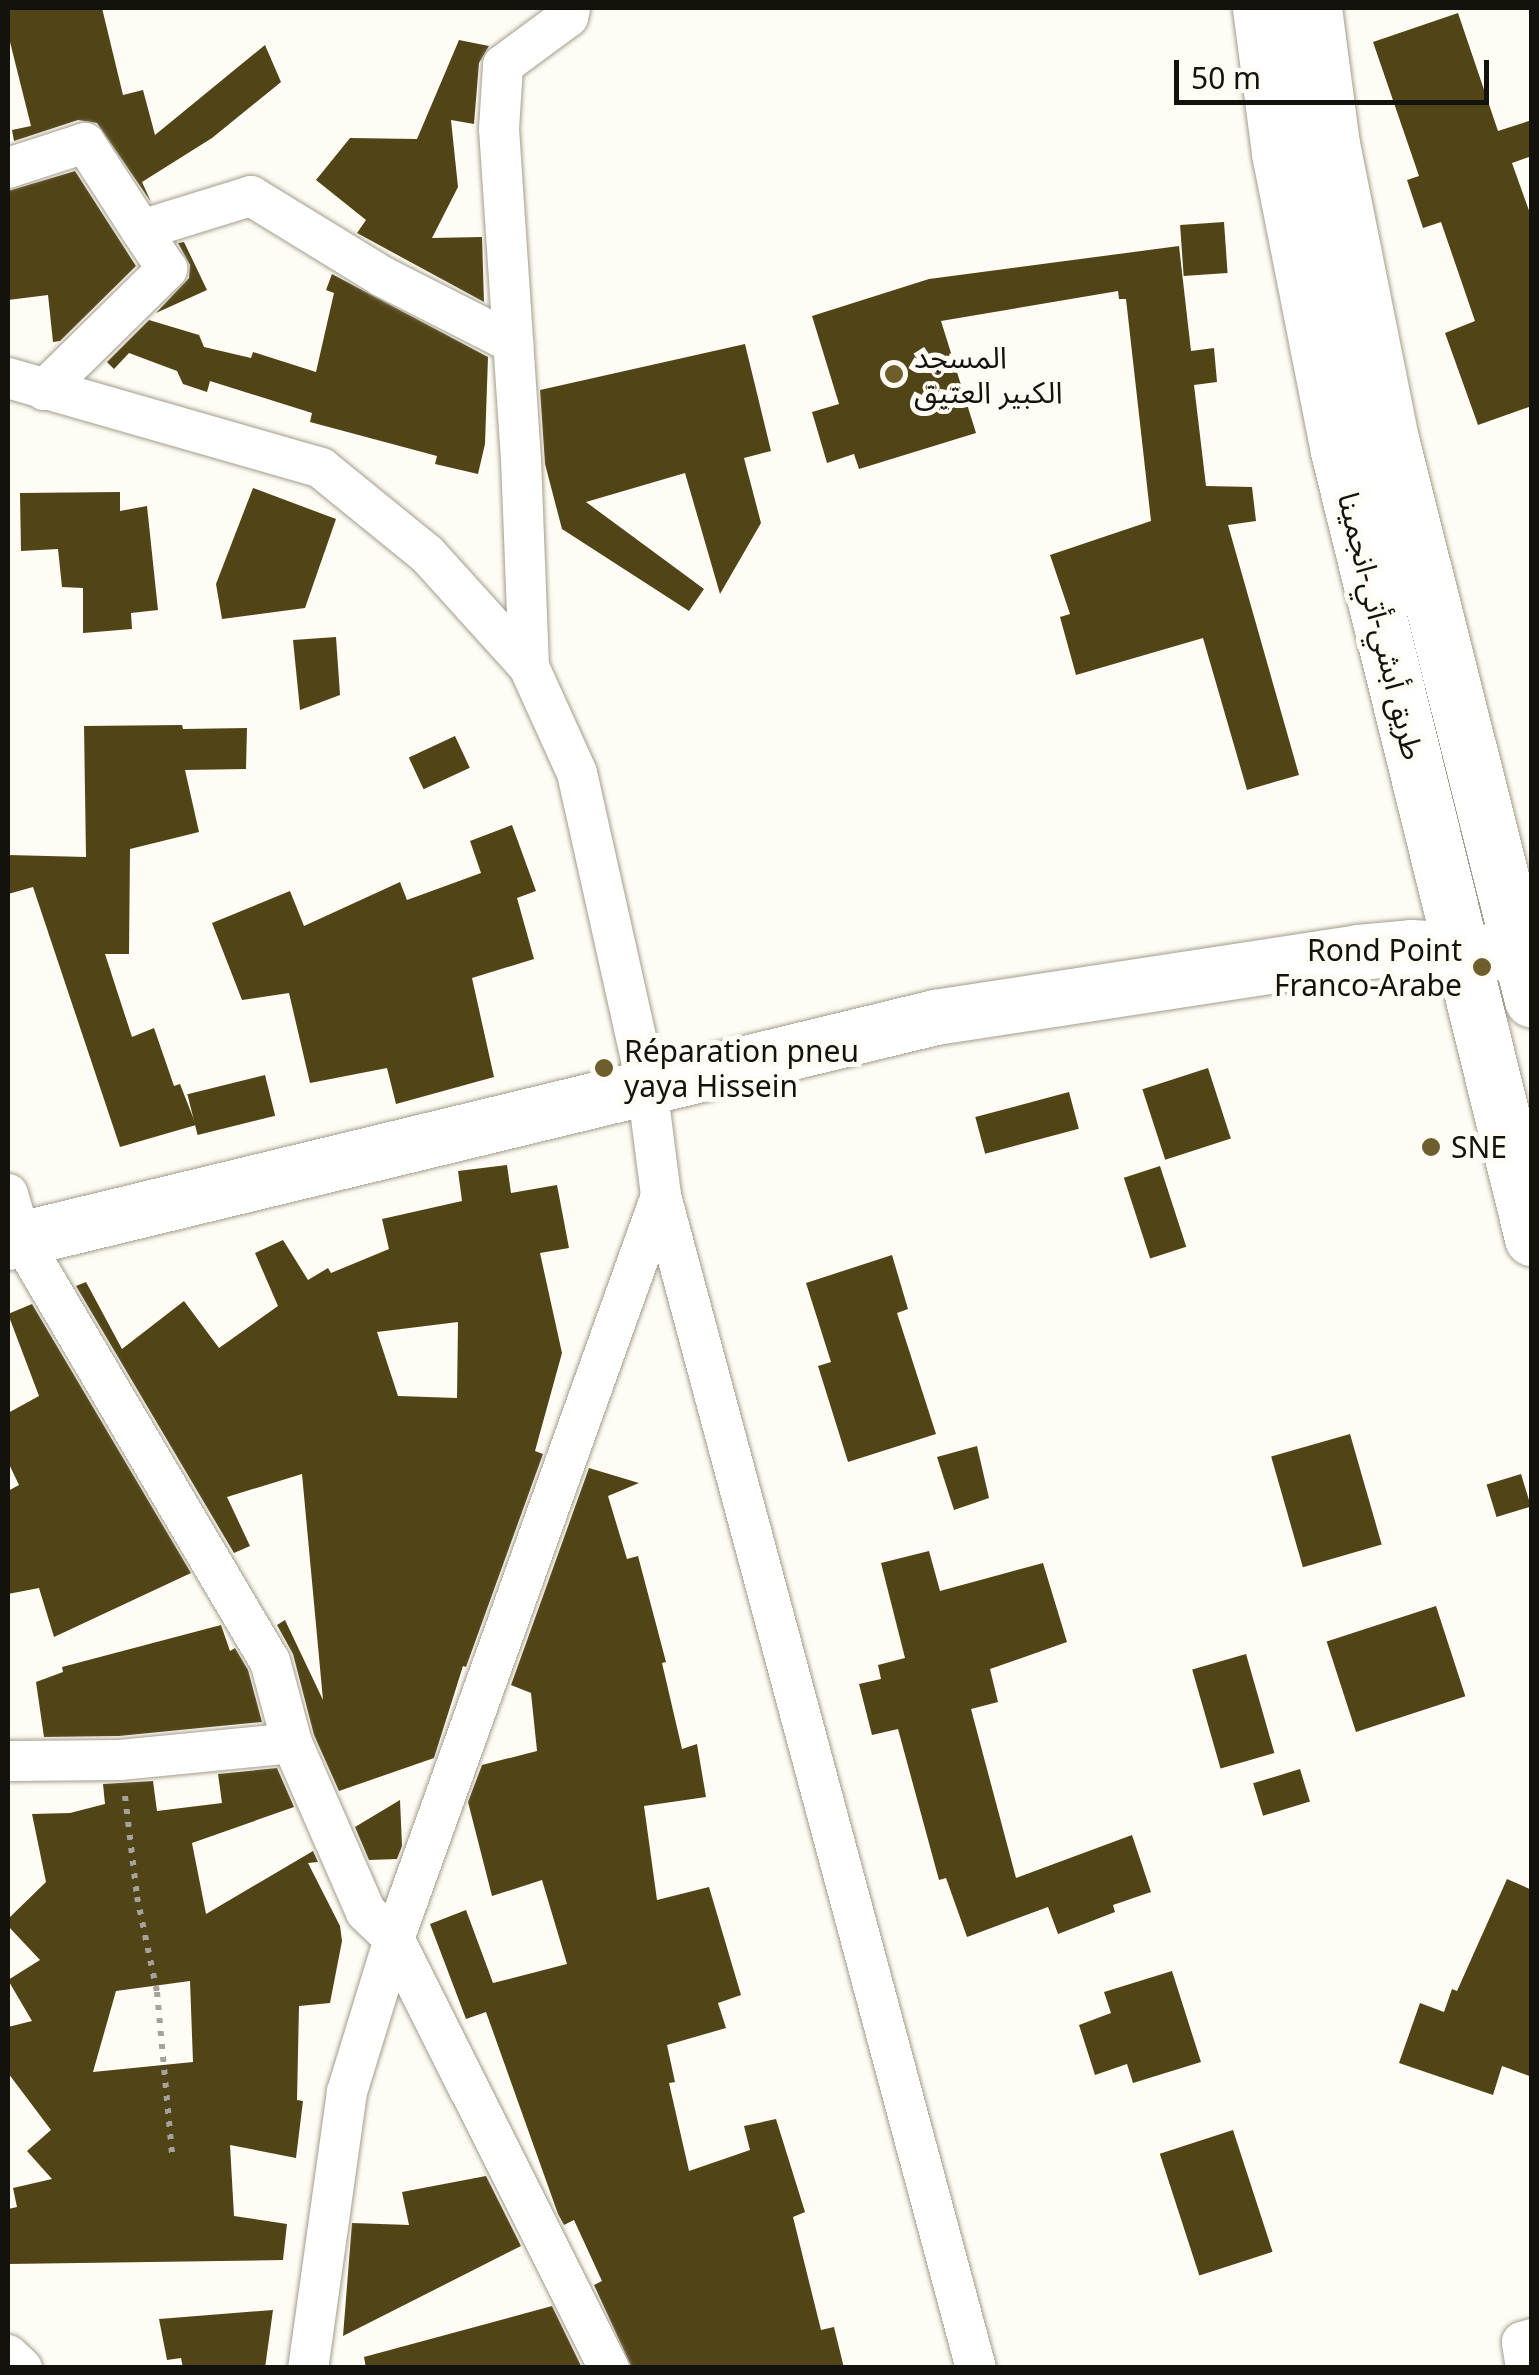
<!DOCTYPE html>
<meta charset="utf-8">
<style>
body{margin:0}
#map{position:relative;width:1539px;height:2375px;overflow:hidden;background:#fefcf4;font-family:"Noto Sans","Noto Sans Arabic",sans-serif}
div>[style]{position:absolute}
.building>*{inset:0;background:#514518;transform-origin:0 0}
.path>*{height:6px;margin-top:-3px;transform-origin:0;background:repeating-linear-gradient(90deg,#a4a29b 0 5px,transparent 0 13px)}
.roads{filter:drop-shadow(0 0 2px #a29d8c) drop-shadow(0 0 2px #a29d8c)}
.street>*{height:40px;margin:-20px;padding:0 20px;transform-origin:20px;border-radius:20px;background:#fff}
.secondary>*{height:55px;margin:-27.5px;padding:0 27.5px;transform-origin:27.5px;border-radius:27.5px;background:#fff}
.highway>*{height:55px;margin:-27.5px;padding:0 27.5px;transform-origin:27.5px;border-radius:27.5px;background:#fff}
.dots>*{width:28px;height:28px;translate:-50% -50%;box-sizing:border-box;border:5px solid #fefcf4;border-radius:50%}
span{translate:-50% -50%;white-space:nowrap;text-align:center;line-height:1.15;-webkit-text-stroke:10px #fefcf4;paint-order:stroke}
.poi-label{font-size:30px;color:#14120c}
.left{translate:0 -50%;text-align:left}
.right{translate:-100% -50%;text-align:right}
.street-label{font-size:30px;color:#14120c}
.frame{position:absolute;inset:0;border:10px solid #14120c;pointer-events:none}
.scale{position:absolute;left:1174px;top:60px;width:315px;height:45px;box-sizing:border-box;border:5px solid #14120c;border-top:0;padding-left:12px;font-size:30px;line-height:35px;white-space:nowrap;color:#14120c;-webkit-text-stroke:8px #fefcf4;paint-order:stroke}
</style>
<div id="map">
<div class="building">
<div style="clip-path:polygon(8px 8px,102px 8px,123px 95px,143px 90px,155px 135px,265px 45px,281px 82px,212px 138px,142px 182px,151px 202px,97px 123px,78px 120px,14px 141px,12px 130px,31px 126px,8px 34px)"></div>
<div style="clip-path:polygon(1458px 13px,1498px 131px,1532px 120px,1532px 156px,1512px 163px,1532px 219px,1532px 406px,1478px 425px,1445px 333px,1475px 321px,1441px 222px,1423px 228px,1407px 180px,1419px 176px,1373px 42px)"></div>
<div style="clip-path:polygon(459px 40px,489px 46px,479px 63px,474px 124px,451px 120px,458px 187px,432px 238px,482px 237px,484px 302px,357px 233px,366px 220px,316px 180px,350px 138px,417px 139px)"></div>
<div style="clip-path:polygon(75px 171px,136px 266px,60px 341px,53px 342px,48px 295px,8px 300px,8px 191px)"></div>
<div style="left:1224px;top:222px;width:51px;height:44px;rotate:86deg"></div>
<div style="clip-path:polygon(184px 242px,207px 290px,156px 313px,189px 278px,190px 265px,178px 243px)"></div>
<div style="clip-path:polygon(1179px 246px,1191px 351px,1214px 348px,1217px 382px,1194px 385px,1206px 486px,1252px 487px,1256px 521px,1228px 525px,1299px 775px,1247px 790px,1203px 638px,1076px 675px,1060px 617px,1070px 614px,1050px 555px,1151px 521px,1126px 299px,1119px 299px,1118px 291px,941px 321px,976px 433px,859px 469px,854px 454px,827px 463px,812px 412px,839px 404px,812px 316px,929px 279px)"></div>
<div style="clip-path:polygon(332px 274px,488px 357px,485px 444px,478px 474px,435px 464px,437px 456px,310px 422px,312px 413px,210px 381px,207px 392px,183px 384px,177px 371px,129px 353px,114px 369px,107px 362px,149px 320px,199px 335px,204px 347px,251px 358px,253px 352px,316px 372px,334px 293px,326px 290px)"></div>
<div style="clip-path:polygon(745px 344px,771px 451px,744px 458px,761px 523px,720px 594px,685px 473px,586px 502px,704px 589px,689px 611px,562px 529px,545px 464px,540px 390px)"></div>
<div style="clip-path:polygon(253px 488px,336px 519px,305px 608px,222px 619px,216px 584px)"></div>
<div style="clip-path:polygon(120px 492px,120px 511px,147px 506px,158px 610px,131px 613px,132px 629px,83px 633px,83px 588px,62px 587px,58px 549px,21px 551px,20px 493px)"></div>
<div style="clip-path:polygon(336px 637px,340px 695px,300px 710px,293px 640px)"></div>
<div style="clip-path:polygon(182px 725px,183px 729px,247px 728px,246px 769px,185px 770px,199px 832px,130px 849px,129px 954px,105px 954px,132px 1037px,154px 1028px,174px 1086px,180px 1084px,196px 1125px,120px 1147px,33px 887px,8px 894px,8px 855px,86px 857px,84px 726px)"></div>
<div style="left:455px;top:736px;width:35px;height:51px;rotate:65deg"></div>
<div style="clip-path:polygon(512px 825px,536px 891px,517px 898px,534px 959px,472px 978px,494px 1077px,396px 1104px,387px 1068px,310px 1083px,289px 993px,242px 1000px,212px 923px,290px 891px,304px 926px,400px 882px,407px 900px,481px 873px,470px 841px)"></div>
<div style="left:1208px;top:1068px;width:74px;height:69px;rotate:72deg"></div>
<div style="left:265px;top:1075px;width:42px;height:80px;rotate:76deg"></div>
<div style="left:1069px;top:1092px;width:38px;height:97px;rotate:75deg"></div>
<div style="clip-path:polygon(evenodd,507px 1165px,511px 1193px,557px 1185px,569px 1248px,540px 1253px,562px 1353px,535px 1451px,543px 1454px,466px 1667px,463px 1666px,434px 1758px,339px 1791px,314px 1735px,293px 1654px,277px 1625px,285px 1620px,323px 1700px,302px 1474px,227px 1497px,250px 1546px,234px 1553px,76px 1286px,86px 1282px,122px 1349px,184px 1301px,219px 1348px,278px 1306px,255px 1253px,283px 1240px,308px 1280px,328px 1268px,331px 1273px,389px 1249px,382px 1219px,462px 1201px,458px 1171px,507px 1165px,458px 1322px,457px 1398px,398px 1396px,377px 1332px,458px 1322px)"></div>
<div style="left:1160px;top:1166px;width:85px;height:38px;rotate:72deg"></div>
<div style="clip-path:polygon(892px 1255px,908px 1309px,897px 1313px,936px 1434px,848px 1462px,818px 1366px,831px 1362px,806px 1283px)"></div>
<div style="clip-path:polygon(32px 1304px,191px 1573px,54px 1637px,39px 1588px,8px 1594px,8px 1491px,19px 1485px,8px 1462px,8px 1413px,39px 1396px,8px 1314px)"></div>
<div style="left:1350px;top:1434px;width:115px;height:82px;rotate:74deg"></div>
<div style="clip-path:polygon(977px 1446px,989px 1498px,954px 1510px,937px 1457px)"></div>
<div style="clip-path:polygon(589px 1468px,639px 1483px,608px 1496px,627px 1559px,638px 1556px,666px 1662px,662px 1663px,682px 1749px,697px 1744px,706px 1797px,644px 1806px,657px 1900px,709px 1887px,741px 1995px,718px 2003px,726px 2028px,667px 2045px,675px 2082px,669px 2083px,689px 2171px,750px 2150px,744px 2126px,776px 2119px,805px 2212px,793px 2217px,821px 2330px,834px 2327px,844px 2368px,632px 2368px,594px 2285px,602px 2281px,574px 2220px,564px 2225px,558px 2214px,486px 2012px,466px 2019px,430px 1924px,466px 1910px,493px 1983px,567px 1964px,542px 1880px,492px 1896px,468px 1802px,482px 1765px,537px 1751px,531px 1693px,511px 1685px)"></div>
<div style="left:1521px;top:1474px;width:34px;height:36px;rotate:73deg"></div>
<div style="clip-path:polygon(929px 1551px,940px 1591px,1043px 1563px,1067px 1642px,990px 1669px,998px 1702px,971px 1709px,1016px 1878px,1132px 1835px,1151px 1892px,1113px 1905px,1115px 1912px,1058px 1934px,1048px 1907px,967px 1937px,946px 1878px,939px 1880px,898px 1729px,872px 1735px,859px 1684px,881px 1679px,878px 1665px,905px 1658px,881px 1563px)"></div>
<div style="left:1436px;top:1606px;width:95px;height:115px;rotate:72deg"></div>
<div style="clip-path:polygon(221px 1625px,230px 1651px,235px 1648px,248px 1670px,262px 1722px,119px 1736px,44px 1737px,36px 1682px,63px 1672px,62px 1667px)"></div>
<div style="left:1246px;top:1654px;width:103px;height:56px;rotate:74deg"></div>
<div style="clip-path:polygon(evenodd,277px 1768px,294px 1807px,192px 1843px,206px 1914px,313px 1851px,318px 1862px,308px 1863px,340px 1926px,342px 1941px,330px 2003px,299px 2006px,297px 2100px,303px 2101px,296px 2158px,230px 2145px,234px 2216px,287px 2224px,283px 2260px,8px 2264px,8px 2209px,17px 2207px,13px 2188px,52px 2179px,27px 2151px,51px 2130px,8px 2073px,8px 2027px,32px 2021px,8px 1980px,40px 1960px,8px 1926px,8px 1919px,46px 1882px,32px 1814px,70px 1813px,105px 1804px,103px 1784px,153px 1781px,157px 1811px,222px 1803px,218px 1774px,277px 1768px,190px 1981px,193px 2062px,93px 2072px,116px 1991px,190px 1981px)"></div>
<div style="left:1300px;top:1769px;width:34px;height:49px;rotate:73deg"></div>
<div style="clip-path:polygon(400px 1800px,402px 1846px,397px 1859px,369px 1860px,355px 1827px)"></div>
<div style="clip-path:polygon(1507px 1879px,1532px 1890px,1532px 2077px,1502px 2066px,1493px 2095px,1399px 2063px,1420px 2003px,1444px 2012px,1452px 1989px,1457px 1991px)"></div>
<div style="clip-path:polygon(1172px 1971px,1201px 2062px,1133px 2083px,1127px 2064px,1095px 2075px,1079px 2025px,1111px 2013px,1104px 1992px)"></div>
<div style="left:1233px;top:2130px;width:128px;height:77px;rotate:72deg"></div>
<div style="clip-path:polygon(486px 2176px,521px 2246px,343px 2336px,352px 2223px,409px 2225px,402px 2192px)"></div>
<div style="clip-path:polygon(552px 2306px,582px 2368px,366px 2368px,364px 2357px)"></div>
<div style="clip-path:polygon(273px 2310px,265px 2368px,183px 2368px,181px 2358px,167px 2360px,159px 2319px)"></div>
</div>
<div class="path">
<div style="left:125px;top:1796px;width:102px;rotate:83.2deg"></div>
<div style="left:137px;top:1897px;width:97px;rotate:78.1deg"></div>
<div style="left:157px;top:1992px;width:162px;rotate:84.7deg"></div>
</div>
<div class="roads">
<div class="street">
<div style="left:8px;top:168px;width:81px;rotate:-18deg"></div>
<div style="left:85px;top:143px;width:103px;rotate:57.2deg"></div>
<div style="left:8px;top:378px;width:326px;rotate:16deg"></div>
<div style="left:321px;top:468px;width:136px;rotate:39.1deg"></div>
<div style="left:427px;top:554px;width:152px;rotate:47.9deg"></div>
<div style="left:529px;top:667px;width:116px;rotate:65.6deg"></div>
<div style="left:577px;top:773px;width:321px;rotate:77.4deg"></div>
<div style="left:647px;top:1086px;width:111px;rotate:82.7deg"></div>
<div style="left:661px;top:1196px;width:790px;rotate:109.77deg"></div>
<div style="left:394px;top:1939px;width:160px;rotate:107.1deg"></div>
<div style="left:347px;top:2092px;width:279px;rotate:98deg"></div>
<div style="left:44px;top:390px;width:173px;rotate:-44.5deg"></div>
<div style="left:167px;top:269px;width:47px;rotate:-123.7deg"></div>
<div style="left:141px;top:230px;width:115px;rotate:-17.2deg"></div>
<div style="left:251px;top:196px;width:155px;rotate:31.5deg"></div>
<div style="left:383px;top:277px;width:146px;rotate:26.9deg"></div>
<div style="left:529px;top:667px;width:207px;rotate:-92.2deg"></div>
<div style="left:521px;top:460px;width:332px;rotate:-93.8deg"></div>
<div style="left:499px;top:129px;width:64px;rotate:-86.4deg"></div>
<div style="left:503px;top:65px;width:81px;rotate:-36.4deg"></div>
<div style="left:568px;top:17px;width:9px;rotate:-77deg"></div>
<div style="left:8px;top:1194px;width:47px;rotate:73.9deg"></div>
<div style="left:21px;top:1239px;width:490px;rotate:59.5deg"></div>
<div style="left:270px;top:1661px;width:85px;rotate:75deg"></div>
<div style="left:292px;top:1743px;width:184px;rotate:66.4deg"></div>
<div style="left:366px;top:1912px;width:39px;rotate:44deg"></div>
<div style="left:394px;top:1939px;width:480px;rotate:63.4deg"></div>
<div style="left:661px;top:1196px;width:1214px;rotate:74.96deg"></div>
<div style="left:8px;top:1761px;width:112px;rotate:-0.5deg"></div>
<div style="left:120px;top:1760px;width:173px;rotate:-5.6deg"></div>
<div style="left:8px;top:2355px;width:19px;rotate:43deg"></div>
<div style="left:1526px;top:2368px;width:26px;rotate:-99deg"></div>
<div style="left:1522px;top:2342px;width:10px;rotate:-17deg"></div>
</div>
<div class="secondary">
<div style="left:8px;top:1242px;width:954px;rotate:-13.64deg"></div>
<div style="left:935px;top:1017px;width:428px;rotate:-8.7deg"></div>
<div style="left:1358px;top:952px;width:53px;rotate:-5.4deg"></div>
<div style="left:1411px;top:947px;width:110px;rotate:3.6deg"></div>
</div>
<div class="highway">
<div style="left:1260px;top:8px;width:146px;rotate:82.5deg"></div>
<div style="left:1279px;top:153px;width:304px;rotate:78.8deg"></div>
<div style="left:1338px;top:451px;width:811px;rotate:76.15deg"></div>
<div style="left:1314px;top:8px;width:137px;rotate:82.5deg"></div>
<div style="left:1332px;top:144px;width:305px;rotate:78.7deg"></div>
<div style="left:1392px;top:443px;width:574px;rotate:75.89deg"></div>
</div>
</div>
<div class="dots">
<div style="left:894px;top:374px;background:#6d5e2b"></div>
<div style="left:1482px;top:967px;background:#6d5e2b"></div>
<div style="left:604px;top:1068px;background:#6d5e2b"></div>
<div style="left:1431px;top:1147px;background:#6d5e2b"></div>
</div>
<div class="poi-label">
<span class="left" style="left:914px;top:374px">المسجد<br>الكبير العتيق</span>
<span class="right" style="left:1462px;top:967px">Rond Point<br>Franco-Arabe</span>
<span class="left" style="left:624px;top:1068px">Réparation pneu<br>yaya Hissein</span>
<span class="left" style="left:1451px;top:1147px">SNE</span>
</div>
<div class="street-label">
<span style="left:1381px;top:626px;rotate:76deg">طريق أبشي-أتي-انجمينا</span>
</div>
<div class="frame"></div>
<div class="scale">50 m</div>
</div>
